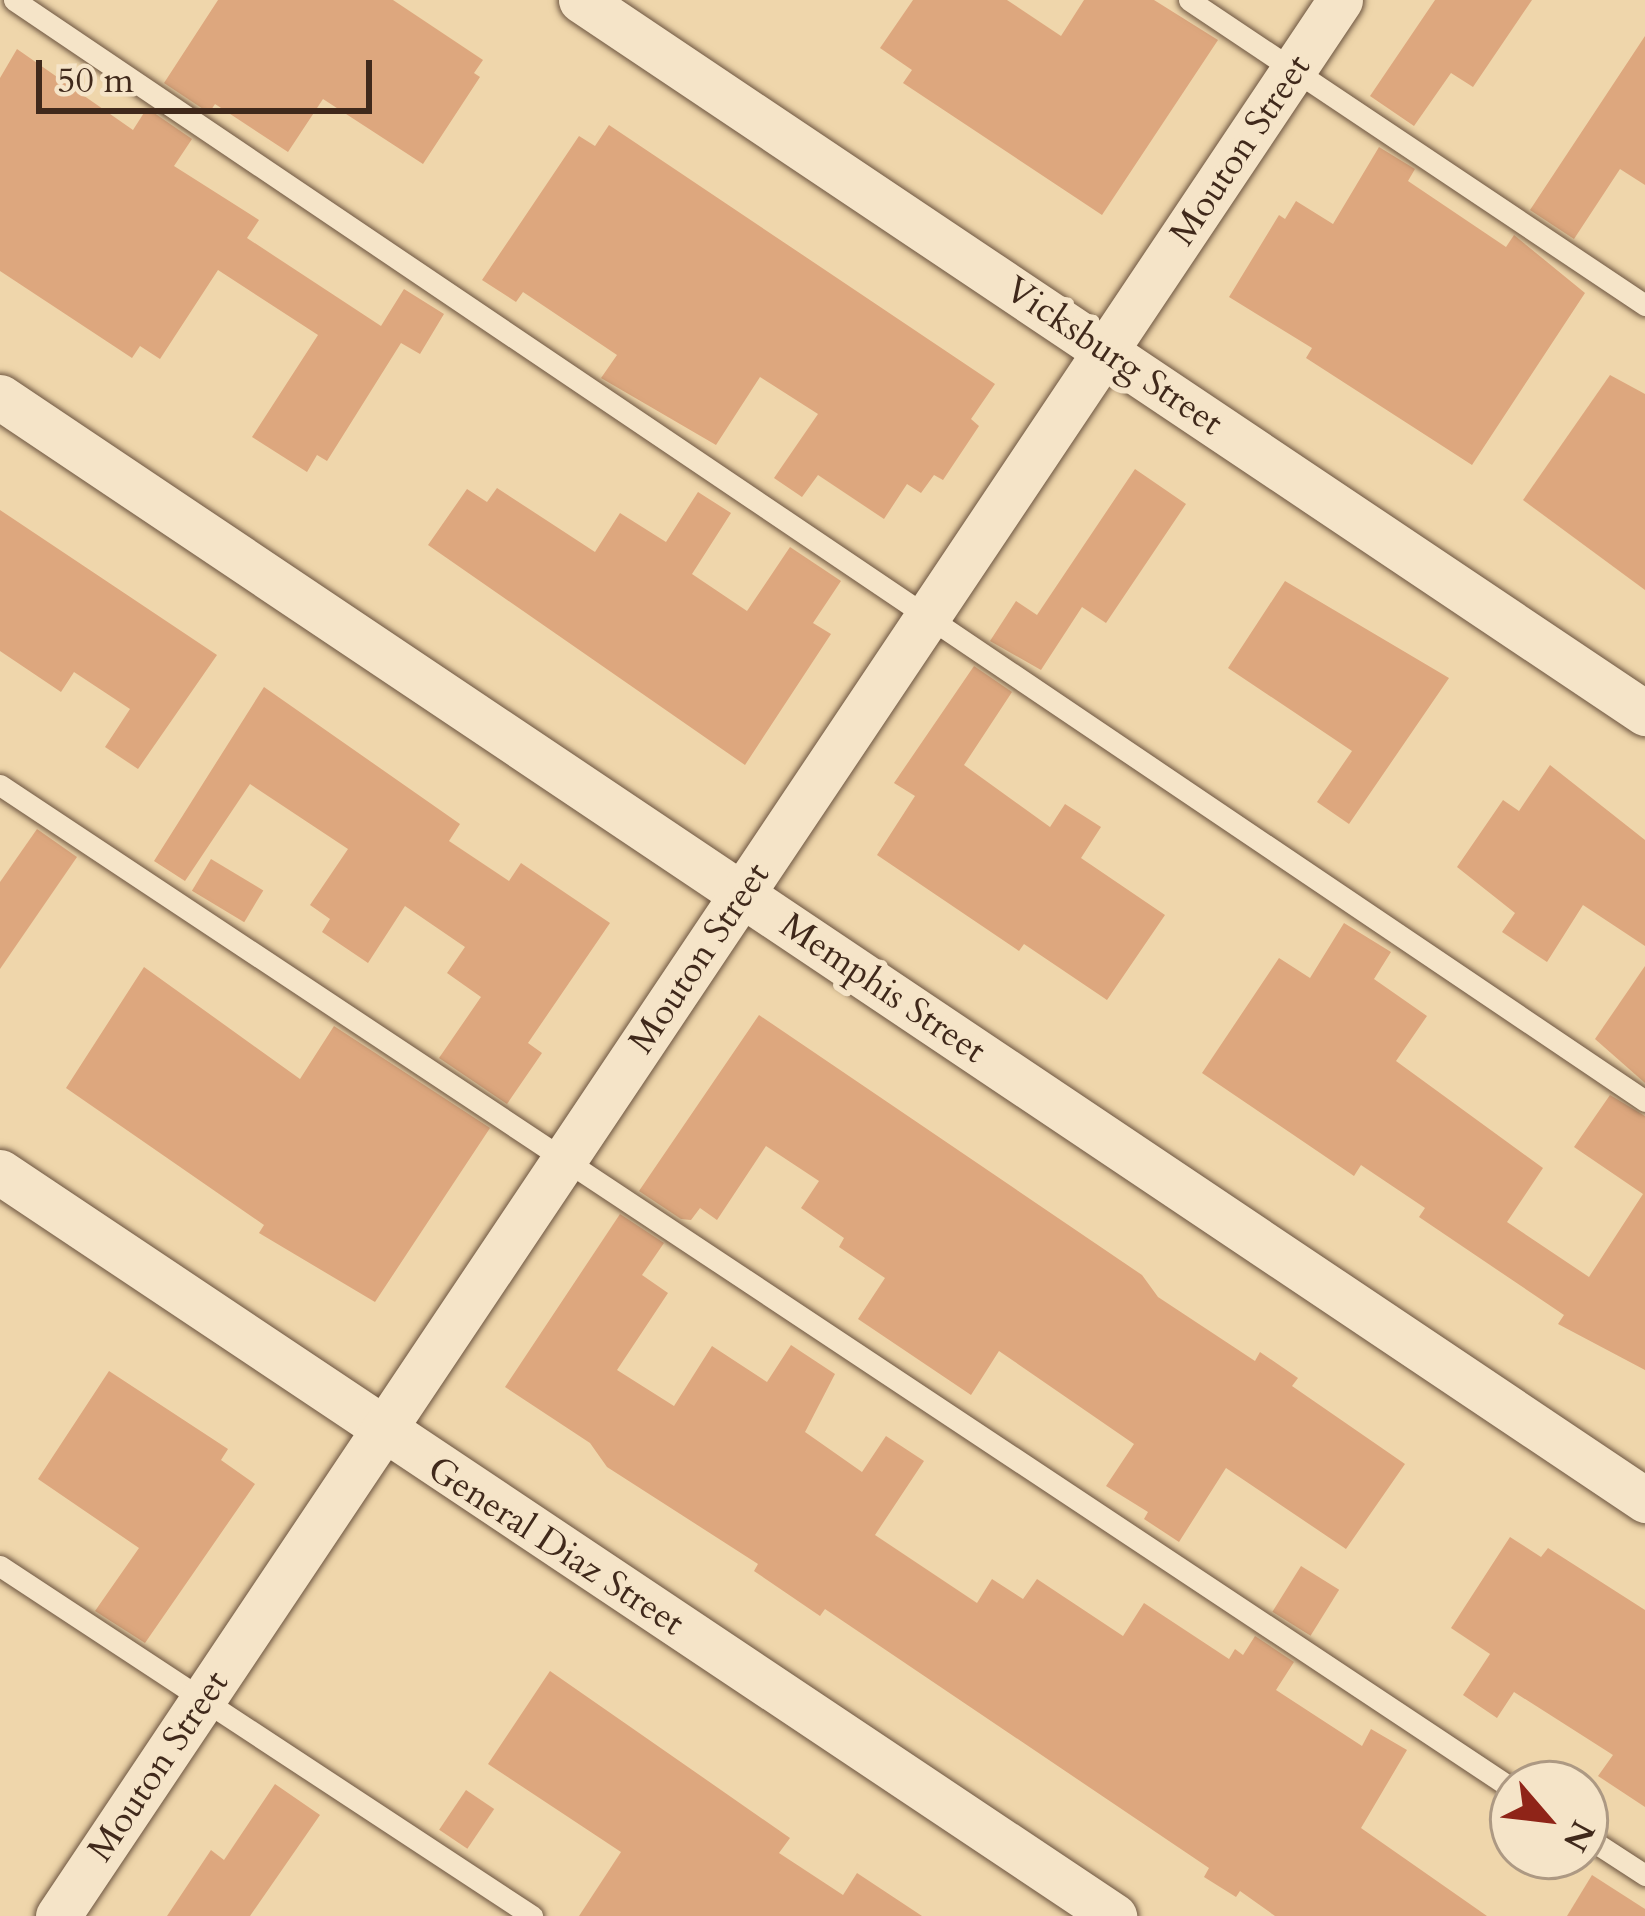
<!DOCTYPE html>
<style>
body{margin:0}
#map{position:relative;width:1645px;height:1916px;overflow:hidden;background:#efd6ab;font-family:Cardo,serif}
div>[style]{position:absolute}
.building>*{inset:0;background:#dda77e;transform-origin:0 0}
.roads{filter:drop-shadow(0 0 3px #6c543f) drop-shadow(0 0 3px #6c543f)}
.service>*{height:21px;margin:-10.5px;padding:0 10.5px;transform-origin:10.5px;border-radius:10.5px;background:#f5e4c8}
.minor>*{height:45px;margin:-22.5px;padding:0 22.5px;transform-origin:22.5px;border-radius:22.5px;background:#f5e4c8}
span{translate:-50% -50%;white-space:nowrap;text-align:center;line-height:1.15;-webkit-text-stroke:12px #f5e4c8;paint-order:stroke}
.street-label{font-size:36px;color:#40291b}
.north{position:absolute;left:1489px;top:1760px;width:120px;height:120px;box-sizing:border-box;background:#f5e4c8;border:3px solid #ad9983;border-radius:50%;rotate:118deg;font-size:33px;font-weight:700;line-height:48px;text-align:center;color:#40291b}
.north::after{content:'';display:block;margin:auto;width:42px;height:54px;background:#8f2418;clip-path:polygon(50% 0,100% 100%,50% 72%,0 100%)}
.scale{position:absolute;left:36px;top:60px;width:336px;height:54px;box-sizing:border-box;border:6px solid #40291b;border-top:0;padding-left:15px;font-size:36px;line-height:42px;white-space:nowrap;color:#40291b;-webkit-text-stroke:9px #f5e4c8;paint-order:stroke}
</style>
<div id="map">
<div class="building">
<div style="clip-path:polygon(218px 0,393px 0,483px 60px,474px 73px,480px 77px,423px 164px,323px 99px,288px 152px,215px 104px,209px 113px,164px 83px)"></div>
<div style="clip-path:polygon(913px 0,1007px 0,1061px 36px,1084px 0,1154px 0,1218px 40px,1102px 215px,903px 83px,912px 70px,880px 48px)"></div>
<div style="clip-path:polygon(1435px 0,1532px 0,1473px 87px,1451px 73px,1414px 126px,1370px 96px)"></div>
<div style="clip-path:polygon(1645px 36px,1645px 185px,1620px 169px,1574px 239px,1530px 210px)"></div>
<div style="clip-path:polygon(17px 49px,133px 130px,147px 108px,192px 139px,174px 166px,259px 220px,247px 238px,381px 326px,404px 289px,444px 314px,420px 354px,401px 343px,327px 461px,317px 455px,307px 472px,252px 437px,318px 335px,218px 270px,160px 359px,140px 346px,132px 358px,0 271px,0 78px)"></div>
<div style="clip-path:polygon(609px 125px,995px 384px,971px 419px,979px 426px,943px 480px,934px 475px,921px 493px,907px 484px,884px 519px,818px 475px,802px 497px,774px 478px,818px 414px,760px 377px,716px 445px,601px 378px,617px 355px,523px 292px,516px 302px,482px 280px,579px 136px,595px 146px)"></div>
<div style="clip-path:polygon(1379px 147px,1415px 169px,1408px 181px,1506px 247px,1514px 235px,1585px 293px,1472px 465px,1306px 358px,1312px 348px,1229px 297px,1279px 215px,1285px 219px,1296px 201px,1333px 224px)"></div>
<div style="clip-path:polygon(1610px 375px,1645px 394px,1645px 590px,1523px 500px)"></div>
<div style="clip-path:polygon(1135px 469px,1186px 504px,1106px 623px,1082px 607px,1041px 670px,990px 641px,1016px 601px,1037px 615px)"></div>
<div style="clip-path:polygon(497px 488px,595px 552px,620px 513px,666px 542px,698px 492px,731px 513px,692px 574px,747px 611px,790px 547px,841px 581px,813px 623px,831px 634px,745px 765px,428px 545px,467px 489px,487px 502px)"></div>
<div style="clip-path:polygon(0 510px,217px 655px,138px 769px,105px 747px,130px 709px,74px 672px,61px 692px,0 651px)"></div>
<div style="clip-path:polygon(1285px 581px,1449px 678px,1349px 824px,1317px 802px,1352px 751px,1228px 668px)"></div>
<div style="clip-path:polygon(974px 666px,1012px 692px,964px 765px,1050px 827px,1065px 804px,1101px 827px,1081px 858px,1165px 915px,1107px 1000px,1024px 944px,1019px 951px,877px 855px,915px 796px,894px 783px)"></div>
<div style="clip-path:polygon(264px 687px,460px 824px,449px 841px,509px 881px,521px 863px,610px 923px,528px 1043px,542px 1053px,507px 1104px,439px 1058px,481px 997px,447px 973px,465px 947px,405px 906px,368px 963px,322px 932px,330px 919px,310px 905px,348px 849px,250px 784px,185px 881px,154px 861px)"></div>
<div style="clip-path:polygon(1550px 765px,1645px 840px,1645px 946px,1583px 905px,1547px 962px,1502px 932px,1515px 913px,1457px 867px,1503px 800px,1519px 811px)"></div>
<div style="clip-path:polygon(37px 829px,77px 857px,0 969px,0 882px)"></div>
<div style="left:211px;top:859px;width:61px;height:37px;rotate:31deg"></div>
<div style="clip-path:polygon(1344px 923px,1391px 952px,1374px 979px,1427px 1016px,1396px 1061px,1543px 1168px,1507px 1222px,1589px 1277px,1643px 1194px,1574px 1147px,1610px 1095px,1645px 1116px,1645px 1370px,1558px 1324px,1564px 1315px,1419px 1217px,1425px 1208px,1361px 1165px,1354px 1176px,1202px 1073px,1279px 958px,1310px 978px)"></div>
<div style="clip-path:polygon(1645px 966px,1645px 1083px,1595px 1039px)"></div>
<div style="clip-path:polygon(144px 967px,300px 1079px,334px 1026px,490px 1128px,375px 1302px,259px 1233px,264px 1225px,66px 1088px)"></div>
<div style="clip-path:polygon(759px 1015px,1142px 1275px,1158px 1297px,1255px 1361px,1260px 1352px,1298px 1378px,1292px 1386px,1405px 1464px,1346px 1549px,1226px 1468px,1179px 1542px,1144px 1519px,1148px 1512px,1106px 1486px,1134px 1444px,999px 1351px,971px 1395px,858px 1319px,885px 1278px,839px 1247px,844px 1238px,801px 1208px,819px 1181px,766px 1146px,717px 1220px,700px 1208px,691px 1220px,681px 1219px,639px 1191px)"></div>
<div style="clip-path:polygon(620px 1214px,664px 1243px,642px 1275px,668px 1293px,617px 1370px,674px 1406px,712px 1346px,767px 1382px,791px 1345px,835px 1374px,805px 1432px,862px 1472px,886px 1436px,924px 1461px,875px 1535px,977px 1603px,992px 1579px,1023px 1599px,1037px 1579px,1123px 1636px,1144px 1603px,1229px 1659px,1235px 1649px,1243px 1655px,1255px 1636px,1294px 1662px,1276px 1690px,1362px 1746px,1371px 1729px,1407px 1750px,1361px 1828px,1487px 1916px,1275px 1916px,1240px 1891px,1236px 1897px,1204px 1877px,1209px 1868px,825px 1609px,820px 1616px,754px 1571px,758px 1564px,607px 1467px,590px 1443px,505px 1387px)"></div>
<div style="clip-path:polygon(109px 1371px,228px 1449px,221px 1460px,255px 1484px,145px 1643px,95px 1611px,139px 1548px,38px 1479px)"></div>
<div style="clip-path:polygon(1510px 1537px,1541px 1557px,1548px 1548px,1645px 1610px,1645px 1807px,1598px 1776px,1613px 1755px,1514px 1692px,1497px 1718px,1463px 1695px,1490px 1654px,1451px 1628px)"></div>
<div style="left:1301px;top:1566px;width:45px;height:54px;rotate:32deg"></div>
<div style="clip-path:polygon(550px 1671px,790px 1838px,779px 1853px,843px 1895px,857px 1873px,922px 1916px,579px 1916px,621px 1852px,488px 1764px)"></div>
<div style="clip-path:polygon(275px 1784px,320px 1815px,250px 1916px,167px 1916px,211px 1850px,224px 1860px)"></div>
<div style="left:466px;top:1790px;width:34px;height:48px;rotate:34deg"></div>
<div style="clip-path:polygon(1592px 1875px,1645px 1909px,1645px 1916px,1567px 1916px)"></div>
</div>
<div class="roads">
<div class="service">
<div style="left:14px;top:0;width:1968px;rotate:34.02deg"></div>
<div style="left:1189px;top:0;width:549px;rotate:33.78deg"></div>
<div style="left:0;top:785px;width:1816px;rotate:33.57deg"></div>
<div style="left:0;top:1566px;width:637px;rotate:33.34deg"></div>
<div style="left:1585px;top:1836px;width:72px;rotate:33deg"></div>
</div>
<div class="minor">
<div style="left:581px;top:0;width:1281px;rotate:33.83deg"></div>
<div style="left:0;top:397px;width:1981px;rotate:33.84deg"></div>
<div style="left:0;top:1172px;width:1340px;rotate:33.74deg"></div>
<div style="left:58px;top:1916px;width:2305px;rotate:-56.21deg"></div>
</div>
</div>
<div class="street-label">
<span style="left:1240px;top:150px;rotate:-56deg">Mouton Street</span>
<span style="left:1114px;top:356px;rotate:34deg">Vicksburg Street</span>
<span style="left:699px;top:958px;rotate:-56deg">Mouton Street</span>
<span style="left:883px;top:988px;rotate:34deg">Memphis Street</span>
<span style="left:556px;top:1546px;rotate:33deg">General Diaz Street</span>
<span style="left:158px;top:1766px;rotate:-56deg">Mouton Street</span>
</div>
<div class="north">N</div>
<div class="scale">50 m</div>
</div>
